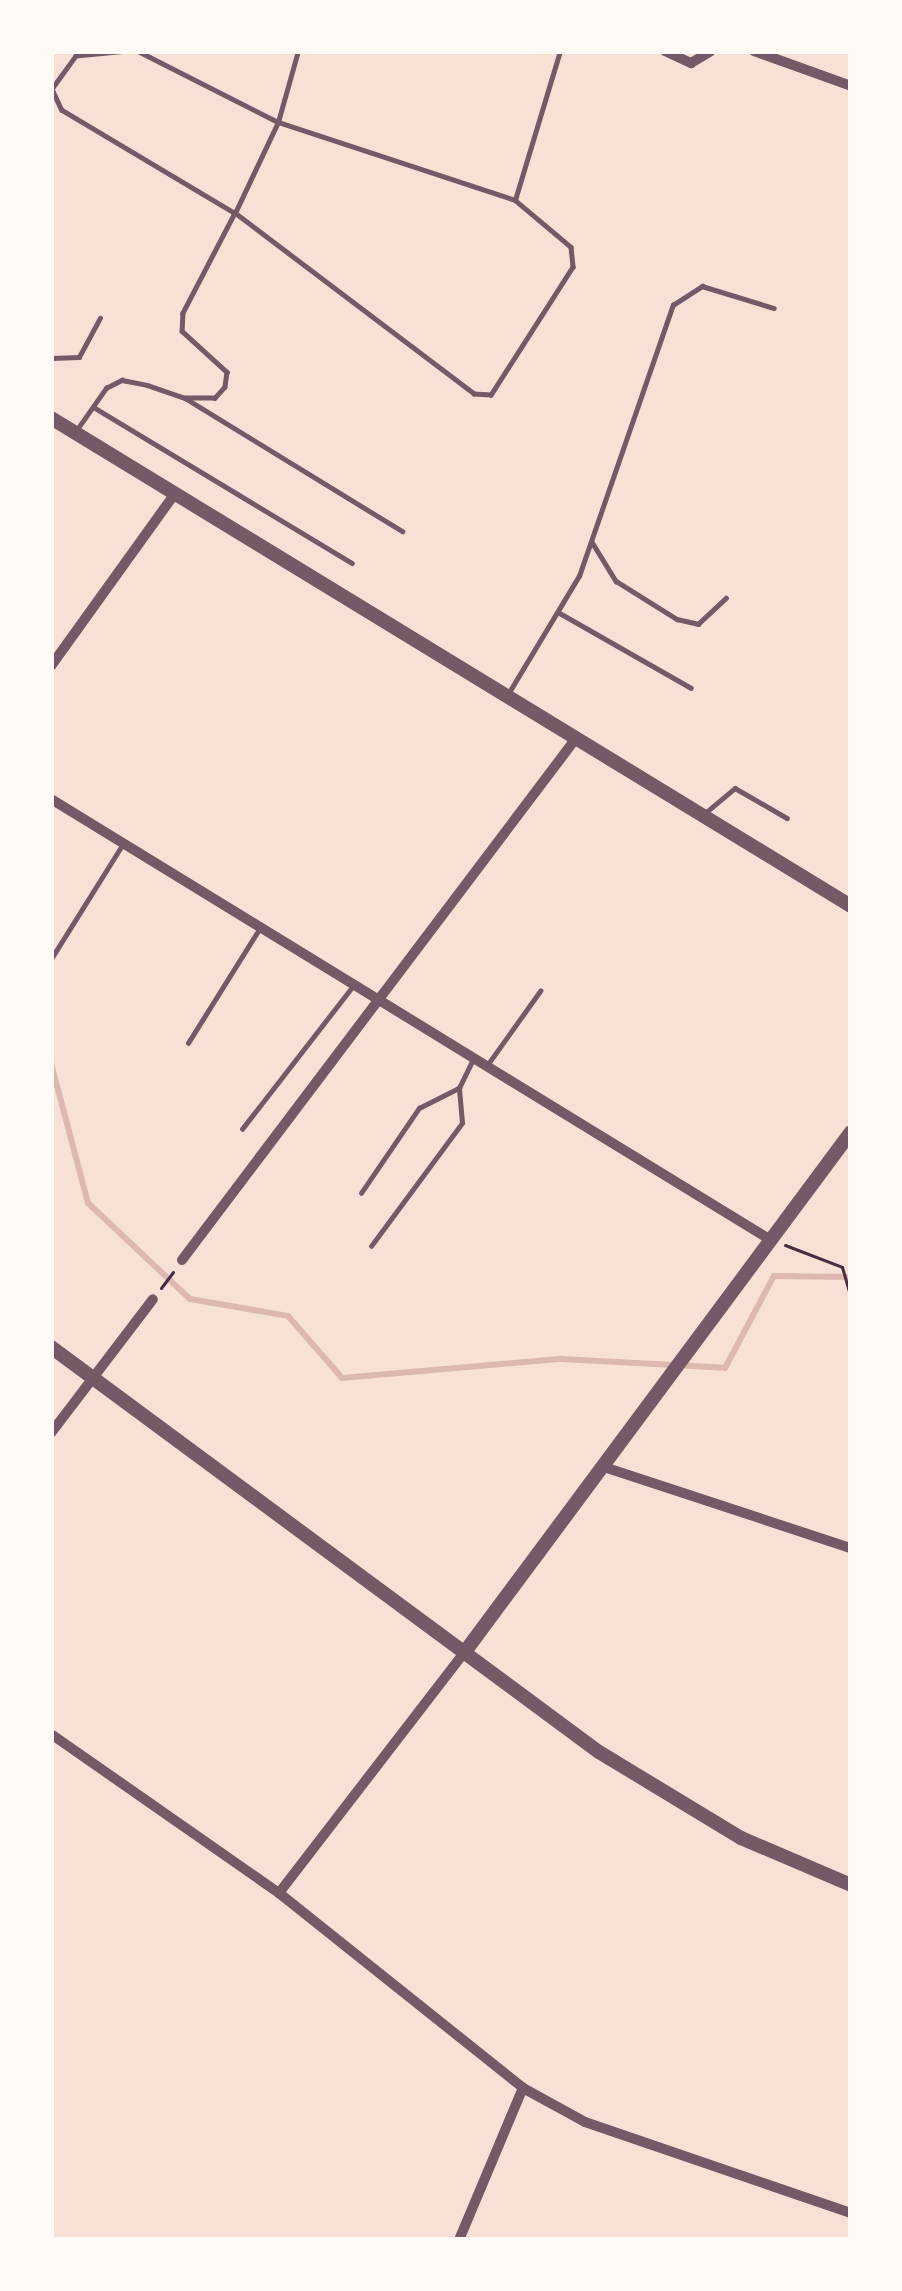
<!DOCTYPE html>
<style>
body{margin:0}
#map{position:relative;width:902px;height:2291px;overflow:hidden;background:#f7e1d7;font-family:"Exo 2",sans-serif}
div>[style]{position:absolute}
.stream>*{height:6px;margin:-3px;padding:0 3px;transform-origin:3px;border-radius:3px;background:#dcb8b0}
.path>*{height:3px;margin:-1.5px;padding:0 1.5px;transform-origin:1.5px;border-radius:1.5px;background:#4a2c40}
.service>*{height:4.5px;margin:-2.25px;padding:0 2.25px;transform-origin:2.25px;border-radius:2.25px;background:#755966}
.minor>*{height:10px;margin:-5px;padding:0 5px;transform-origin:5px;border-radius:5px;background:#755966}
.tertiary>*{height:14px;margin:-7px;padding:0 7px;transform-origin:7px;border-radius:7px;background:#755966}
span{translate:-50% -50%;white-space:nowrap;text-align:center;line-height:1.15;-webkit-text-stroke:12px #fffaf5;paint-order:stroke}
.frame{position:absolute;inset:0;border:54px solid #fffaf5;pointer-events:none}
</style>
<div id="map">
<div class="stream">
<div style="left:51px;top:1063px;width:145px;rotate:75.2deg"></div>
<div style="left:88px;top:1203px;width:140px;rotate:43.3deg"></div>
<div style="left:190px;top:1299px;width:99px;rotate:9.8deg"></div>
<div style="left:288px;top:1316px;width:82px;rotate:48.9deg"></div>
<div style="left:342px;top:1378px;width:220px;rotate:-5deg"></div>
<div style="left:561px;top:1359px;width:164px;rotate:3.1deg"></div>
<div style="left:725px;top:1368px;width:104px;rotate:-62deg"></div>
<div style="left:774px;top:1276px;width:77px;rotate:0.7deg"></div>
</div>
<div class="path">
<div style="left:785px;top:1245px;width:61px;rotate:21.1deg"></div>
<div style="left:842px;top:1267px;width:32px;rotate:74deg"></div>
<div style="left:161px;top:1288px;width:20px;rotate:-53deg"></div>
</div>
<div class="service">
<div style="left:128px;top:51px;width:52px;rotate:174.5deg"></div>
<div style="left:76px;top:56px;width:41px;rotate:126deg"></div>
<div style="left:52px;top:89px;width:23px;rotate:65deg"></div>
<div style="left:62px;top:110px;width:201px;rotate:30.8deg"></div>
<div style="left:235px;top:213px;width:113px;rotate:117.5deg"></div>
<div style="left:183px;top:313px;width:18px;rotate:93deg"></div>
<div style="left:182px;top:331px;width:61px;rotate:42.3deg"></div>
<div style="left:227px;top:372px;width:15px;rotate:98deg"></div>
<div style="left:225px;top:387px;width:15px;rotate:132deg"></div>
<div style="left:215px;top:398px;width:30px;rotate:180deg"></div>
<div style="left:138px;top:51px;width:157px;rotate:26.9deg"></div>
<div style="left:278px;top:122px;width:250px;rotate:18.2deg"></div>
<div style="left:515px;top:200px;width:73px;rotate:40deg"></div>
<div style="left:571px;top:247px;width:20px;rotate:84deg"></div>
<div style="left:573px;top:267px;width:152px;rotate:122.6deg"></div>
<div style="left:491px;top:395px;width:17px;rotate:-177deg"></div>
<div style="left:474px;top:394px;width:300px;rotate:-142.9deg"></div>
<div style="left:235px;top:213px;width:101px;rotate:-64.7deg"></div>
<div style="left:278px;top:122px;width:74px;rotate:-74.3deg"></div>
<div style="left:515px;top:200px;width:156px;rotate:-73.2deg"></div>
<div style="left:51px;top:358px;width:28px;rotate:-2deg"></div>
<div style="left:79px;top:357px;width:44px;rotate:-61.7deg"></div>
<div style="left:95px;top:408px;width:300px;rotate:31.1deg"></div>
<div style="left:78px;top:428px;width:49px;rotate:-55deg"></div>
<div style="left:106px;top:388px;width:18px;rotate:-27deg"></div>
<div style="left:122px;top:380px;width:25px;rotate:11deg"></div>
<div style="left:147px;top:385px;width:40px;rotate:18.9deg"></div>
<div style="left:185px;top:398px;width:255px;rotate:31.5deg"></div>
<div style="left:592px;top:542px;width:46px;rotate:58.4deg"></div>
<div style="left:616px;top:581px;width:72px;rotate:31.9deg"></div>
<div style="left:677px;top:619px;width:22px;rotate:13deg"></div>
<div style="left:698px;top:624px;width:38px;rotate:-43deg"></div>
<div style="left:558px;top:612px;width:153px;rotate:29.7deg"></div>
<div style="left:508px;top:694px;width:138px;rotate:-59deg"></div>
<div style="left:579px;top:576px;width:287px;rotate:-70.9deg"></div>
<div style="left:673px;top:305px;width:35px;rotate:-33deg"></div>
<div style="left:702px;top:286px;width:75px;rotate:17deg"></div>
<div style="left:704px;top:814px;width:40px;rotate:-40deg"></div>
<div style="left:735px;top:788px;width:60px;rotate:30deg"></div>
<div style="left:51px;top:959px;width:132px;rotate:-58deg"></div>
<div style="left:188px;top:1043px;width:132px;rotate:-58deg"></div>
<div style="left:488px;top:1064px;width:90px;rotate:-54.5deg"></div>
<div style="left:242px;top:1129px;width:180px;rotate:-52.2deg"></div>
<div style="left:361px;top:1193px;width:103px;rotate:-55.7deg"></div>
<div style="left:419px;top:1108px;width:45px;rotate:-26.6deg"></div>
<div style="left:371px;top:1246px;width:153px;rotate:-53.5deg"></div>
<div style="left:462px;top:1123px;width:35px;rotate:-95deg"></div>
<div style="left:459px;top:1088px;width:30px;rotate:-64deg"></div>
</div>
<div class="minor">
<div style="left:665px;top:51px;width:29px;rotate:25deg"></div>
<div style="left:691px;top:63px;width:23px;rotate:-31deg"></div>
<div style="left:754px;top:51px;width:103px;rotate:19.8deg"></div>
<div style="left:51px;top:666px;width:211px;rotate:-54.3deg"></div>
<div style="left:51px;top:799px;width:842px;rotate:31.5deg"></div>
<div style="left:182px;top:1260px;width:655px;rotate:-52.94deg"></div>
<div style="left:51px;top:1433px;width:168px;rotate:-52.7deg"></div>
<div style="left:604px;top:1467px;width:260px;rotate:18.2deg"></div>
<div style="left:51px;top:1734px;width:278px;rotate:34.9deg"></div>
<div style="left:279px;top:1893px;width:312px;rotate:38.6deg"></div>
<div style="left:523px;top:2088px;width:71px;rotate:28.7deg"></div>
<div style="left:585px;top:2122px;width:281px;rotate:18.9deg"></div>
<div style="left:279px;top:1893px;width:308px;rotate:-52.4deg"></div>
<div style="left:459px;top:2240px;width:165px;rotate:-67.2deg"></div>
</div>
<div class="tertiary">
<div style="left:51px;top:418px;width:937px;rotate:31.38deg"></div>
<div style="left:51px;top:1347px;width:681px;rotate:36.47deg"></div>
<div style="left:599px;top:1752px;width:166px;rotate:31.2deg"></div>
<div style="left:741px;top:1838px;width:120px;rotate:23.1deg"></div>
<div style="left:467px;top:1649px;width:644px;rotate:-53.4deg"></div>
</div>
<div class="frame"></div>
</div>
